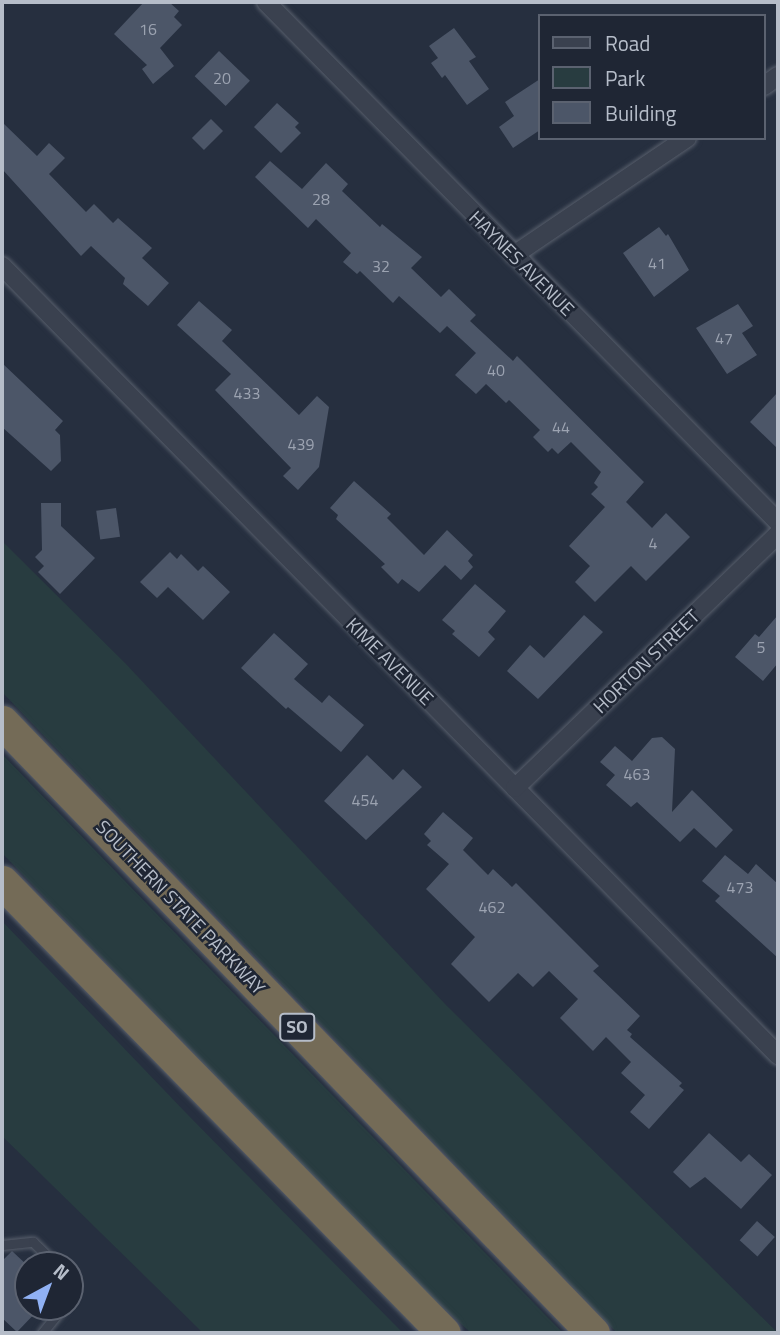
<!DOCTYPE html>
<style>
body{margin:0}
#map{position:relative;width:780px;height:1335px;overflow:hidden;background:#262f3f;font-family:"Titillium Web",sans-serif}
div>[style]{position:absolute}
.green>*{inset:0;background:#283c40}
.building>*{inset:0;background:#4c5668;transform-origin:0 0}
.roads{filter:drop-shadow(0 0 2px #585f6c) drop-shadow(0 0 2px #585f6c)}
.lane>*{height:9px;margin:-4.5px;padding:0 4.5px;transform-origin:4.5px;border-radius:4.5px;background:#3a414f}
.street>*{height:18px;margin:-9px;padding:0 9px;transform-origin:9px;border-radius:9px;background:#3a414f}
.highway>*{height:33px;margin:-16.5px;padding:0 16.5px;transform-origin:16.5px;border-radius:16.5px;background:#746b57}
span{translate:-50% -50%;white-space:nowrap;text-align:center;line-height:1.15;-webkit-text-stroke:5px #1f2634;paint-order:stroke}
.number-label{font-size:16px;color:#9ca3b1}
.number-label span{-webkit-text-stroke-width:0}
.shield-label span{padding:2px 5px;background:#1f2634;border:2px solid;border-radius:5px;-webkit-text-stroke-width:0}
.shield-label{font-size:18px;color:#b6bdc9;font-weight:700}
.street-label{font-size:19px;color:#b6bdc9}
.frame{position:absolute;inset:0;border:4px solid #b6bdc9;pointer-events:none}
.legend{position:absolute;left:538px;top:14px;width:228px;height:126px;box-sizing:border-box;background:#1f2634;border:2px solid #5b6270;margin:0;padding:9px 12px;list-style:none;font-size:21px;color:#b6bdc9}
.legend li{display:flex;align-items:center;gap:14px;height:35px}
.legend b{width:35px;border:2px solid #5b6270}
.north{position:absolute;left:14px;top:1251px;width:70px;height:70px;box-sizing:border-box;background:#1f2634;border:2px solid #5b6270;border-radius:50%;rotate:41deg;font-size:19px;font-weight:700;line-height:28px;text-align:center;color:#b6bdc9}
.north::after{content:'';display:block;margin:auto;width:24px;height:32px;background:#90b1f4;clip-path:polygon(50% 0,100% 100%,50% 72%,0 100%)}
</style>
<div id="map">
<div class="green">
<div style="clip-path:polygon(2px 541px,125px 663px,446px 1005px,778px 1333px,617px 1333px,2px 692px)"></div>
<div style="clip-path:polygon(2px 754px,563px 1333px,471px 1333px,401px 1269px,2px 853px)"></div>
<div style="clip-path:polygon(2px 921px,189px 1116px,403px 1333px,203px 1333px,2px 1136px)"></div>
</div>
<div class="building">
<div style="clip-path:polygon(144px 2px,169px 2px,179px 11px,174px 17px,182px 25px,160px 48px,174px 66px,153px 84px,142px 69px,147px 65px,114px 34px)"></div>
<div style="clip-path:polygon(454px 28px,476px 57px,469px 61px,489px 89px,467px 105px,445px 75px,442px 78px,431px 63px,438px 58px,429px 46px)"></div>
<div style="left:219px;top:51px;width:43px;height:35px;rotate:44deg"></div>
<div style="clip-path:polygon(540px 79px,540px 130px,513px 148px,499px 127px,514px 116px,505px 102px)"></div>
<div style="clip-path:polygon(277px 103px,299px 123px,295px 127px,301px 133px,281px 153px,254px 127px)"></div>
<div style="left:211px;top:119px;width:17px;height:27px;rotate:45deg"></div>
<div style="clip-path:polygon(2px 122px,37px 156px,49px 143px,65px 158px,49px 174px,86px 212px,94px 204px,113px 223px,118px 218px,152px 248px,142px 258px,169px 283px,148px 306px,123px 284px,125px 278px,91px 246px,81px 256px,2px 169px)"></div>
<div style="clip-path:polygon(270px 161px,302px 189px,326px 163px,348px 184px,342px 191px,380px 227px,382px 224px,422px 257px,411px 268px,441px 297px,449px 289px,476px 315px,470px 321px,513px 361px,517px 356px,644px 482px,626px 502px,652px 528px,666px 513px,690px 537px,646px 581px,631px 566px,595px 602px,575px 582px,590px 566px,569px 546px,605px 507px,591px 494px,598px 487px,594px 483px,601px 472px,571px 442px,558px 454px,552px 448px,548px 452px,533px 437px,540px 430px,509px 400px,506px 403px,486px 384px,476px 394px,455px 375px,476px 353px,447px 326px,440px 333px,399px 296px,393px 303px,360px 271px,357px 274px,343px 262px,351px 253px,316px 219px,308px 228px,255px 177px)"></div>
<div style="clip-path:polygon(659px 227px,666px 236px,668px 234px,689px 270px,654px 297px,623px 253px)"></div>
<div style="clip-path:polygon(199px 301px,232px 330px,222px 341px,299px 415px,317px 396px,329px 407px,319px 467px,298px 490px,283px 476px,291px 468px,215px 390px,231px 374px,177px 325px)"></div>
<div style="clip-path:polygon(738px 304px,753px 326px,742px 333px,757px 355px,727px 374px,696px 328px)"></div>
<div style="clip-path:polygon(2px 363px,63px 421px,55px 430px,60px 435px,61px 461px,51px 471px,2px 427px)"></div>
<div style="clip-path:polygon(778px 392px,778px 449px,750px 422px)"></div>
<div style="clip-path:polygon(354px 481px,391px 514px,387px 518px,424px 555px,447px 530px,473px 555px,468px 561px,473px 567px,461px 580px,445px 565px,419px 592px,402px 579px,398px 584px,381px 567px,385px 564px,336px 519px,338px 515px,330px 508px)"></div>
<div style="clip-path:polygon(41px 503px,61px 503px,61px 526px,95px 558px,60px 594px,38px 572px,44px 566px,35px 557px,42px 550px)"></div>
<div style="left:116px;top:508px;width:29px;height:20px;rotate:82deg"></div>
<div style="clip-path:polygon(170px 552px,177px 559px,181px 554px,198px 571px,203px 566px,230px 592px,203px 620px,168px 587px,157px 598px,140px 582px)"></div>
<div style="clip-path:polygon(475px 584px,506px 611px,488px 632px,495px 639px,479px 657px,452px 634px,455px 631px,442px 620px)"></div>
<div style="clip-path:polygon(584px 615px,603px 632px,538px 699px,507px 671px,530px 645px,544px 658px)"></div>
<div style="clip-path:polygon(778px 615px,778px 663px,763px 681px,735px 657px,755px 634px,759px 637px)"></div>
<div style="clip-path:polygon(274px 633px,308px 664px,294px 679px,322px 703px,329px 695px,364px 725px,341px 752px,288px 707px,286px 709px,241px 668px)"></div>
<div style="clip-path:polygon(662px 737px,675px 749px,672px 812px,692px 790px,733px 830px,716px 848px,694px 828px,680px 842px,637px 802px,631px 807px,606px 785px,615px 775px,600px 762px,615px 746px,632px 761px,652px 738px)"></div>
<div style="clip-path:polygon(367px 755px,393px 780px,403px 769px,422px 787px,366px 840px,324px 801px)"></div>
<div style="clip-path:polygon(443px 812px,473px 838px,463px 850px,488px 875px,493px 869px,512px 887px,516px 883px,599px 966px,593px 971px,640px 1016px,627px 1030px,632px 1034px,630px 1037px,682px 1083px,679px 1086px,684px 1090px,649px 1129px,630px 1112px,645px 1095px,621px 1073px,631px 1062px,606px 1037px,593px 1051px,560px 1018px,578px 999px,549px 971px,533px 987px,518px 973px,489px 1002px,451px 964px,475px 937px,426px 889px,449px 864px,427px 845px,431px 841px,424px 834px)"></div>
<div style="clip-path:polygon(725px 855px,748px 874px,756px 864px,778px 884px,778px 958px,715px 901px,720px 896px,702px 881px)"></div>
<div style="clip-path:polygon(709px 1133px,741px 1162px,749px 1154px,772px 1175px,741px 1209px,705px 1177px,690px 1188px,673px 1172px)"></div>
<div style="left:757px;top:1221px;width:24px;height:26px;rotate:42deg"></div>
<div style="clip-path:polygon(12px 1251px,28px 1266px,28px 1307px,41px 1307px,17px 1332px,2px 1318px,2px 1261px)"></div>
</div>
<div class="roads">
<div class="lane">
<div style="left:2px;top:1245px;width:31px;rotate:-6deg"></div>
<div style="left:33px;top:1242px;width:33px;rotate:44deg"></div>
<div style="left:70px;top:1293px;width:5px;rotate:90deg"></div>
<div style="left:42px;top:1333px;width:33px;rotate:-51deg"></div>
</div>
<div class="street">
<div style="left:266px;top:2px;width:730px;rotate:45.44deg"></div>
<div style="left:764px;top:86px;width:17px;rotate:-36deg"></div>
<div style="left:514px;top:255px;width:209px;rotate:-34.1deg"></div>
<div style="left:2px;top:266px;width:1107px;rotate:45.48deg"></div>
<div style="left:515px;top:788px;width:366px;rotate:-44deg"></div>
</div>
<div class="highway">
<div style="left:2px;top:722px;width:850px;rotate:45.95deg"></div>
<div style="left:2px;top:882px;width:631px;rotate:45.58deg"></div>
</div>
</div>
<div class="number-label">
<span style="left:148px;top:29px">16</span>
<span style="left:222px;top:78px">20</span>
<span style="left:321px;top:199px">28</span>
<span style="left:657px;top:263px">41</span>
<span style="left:381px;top:266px">32</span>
<span style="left:724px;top:338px">47</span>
<span style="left:496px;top:370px">40</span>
<span style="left:247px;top:393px">433</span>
<span style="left:561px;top:427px">44</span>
<span style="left:301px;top:444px">439</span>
<span style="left:653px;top:543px">4</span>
<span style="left:761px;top:647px">5</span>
<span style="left:637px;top:774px">463</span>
<span style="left:365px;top:800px">454</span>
<span style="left:740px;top:887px">473</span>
<span style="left:492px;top:907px">462</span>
</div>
<div class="shield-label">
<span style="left:297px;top:1027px">SO</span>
</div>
<div class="street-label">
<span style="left:522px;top:263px;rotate:45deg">HAYNES AVENUE</span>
<span style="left:390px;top:661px;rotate:45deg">KIME AVENUE</span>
<span style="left:646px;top:661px;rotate:-44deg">HORTON STREET</span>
<span style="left:181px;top:907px;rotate:46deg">SOUTHERN STATE PARKWAY</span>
</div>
<div class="frame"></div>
<ul class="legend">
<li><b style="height:9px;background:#3a414f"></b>Road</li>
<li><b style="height:19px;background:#283c40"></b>Park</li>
<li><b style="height:19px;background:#4c5668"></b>Building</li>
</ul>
<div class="north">N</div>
</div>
